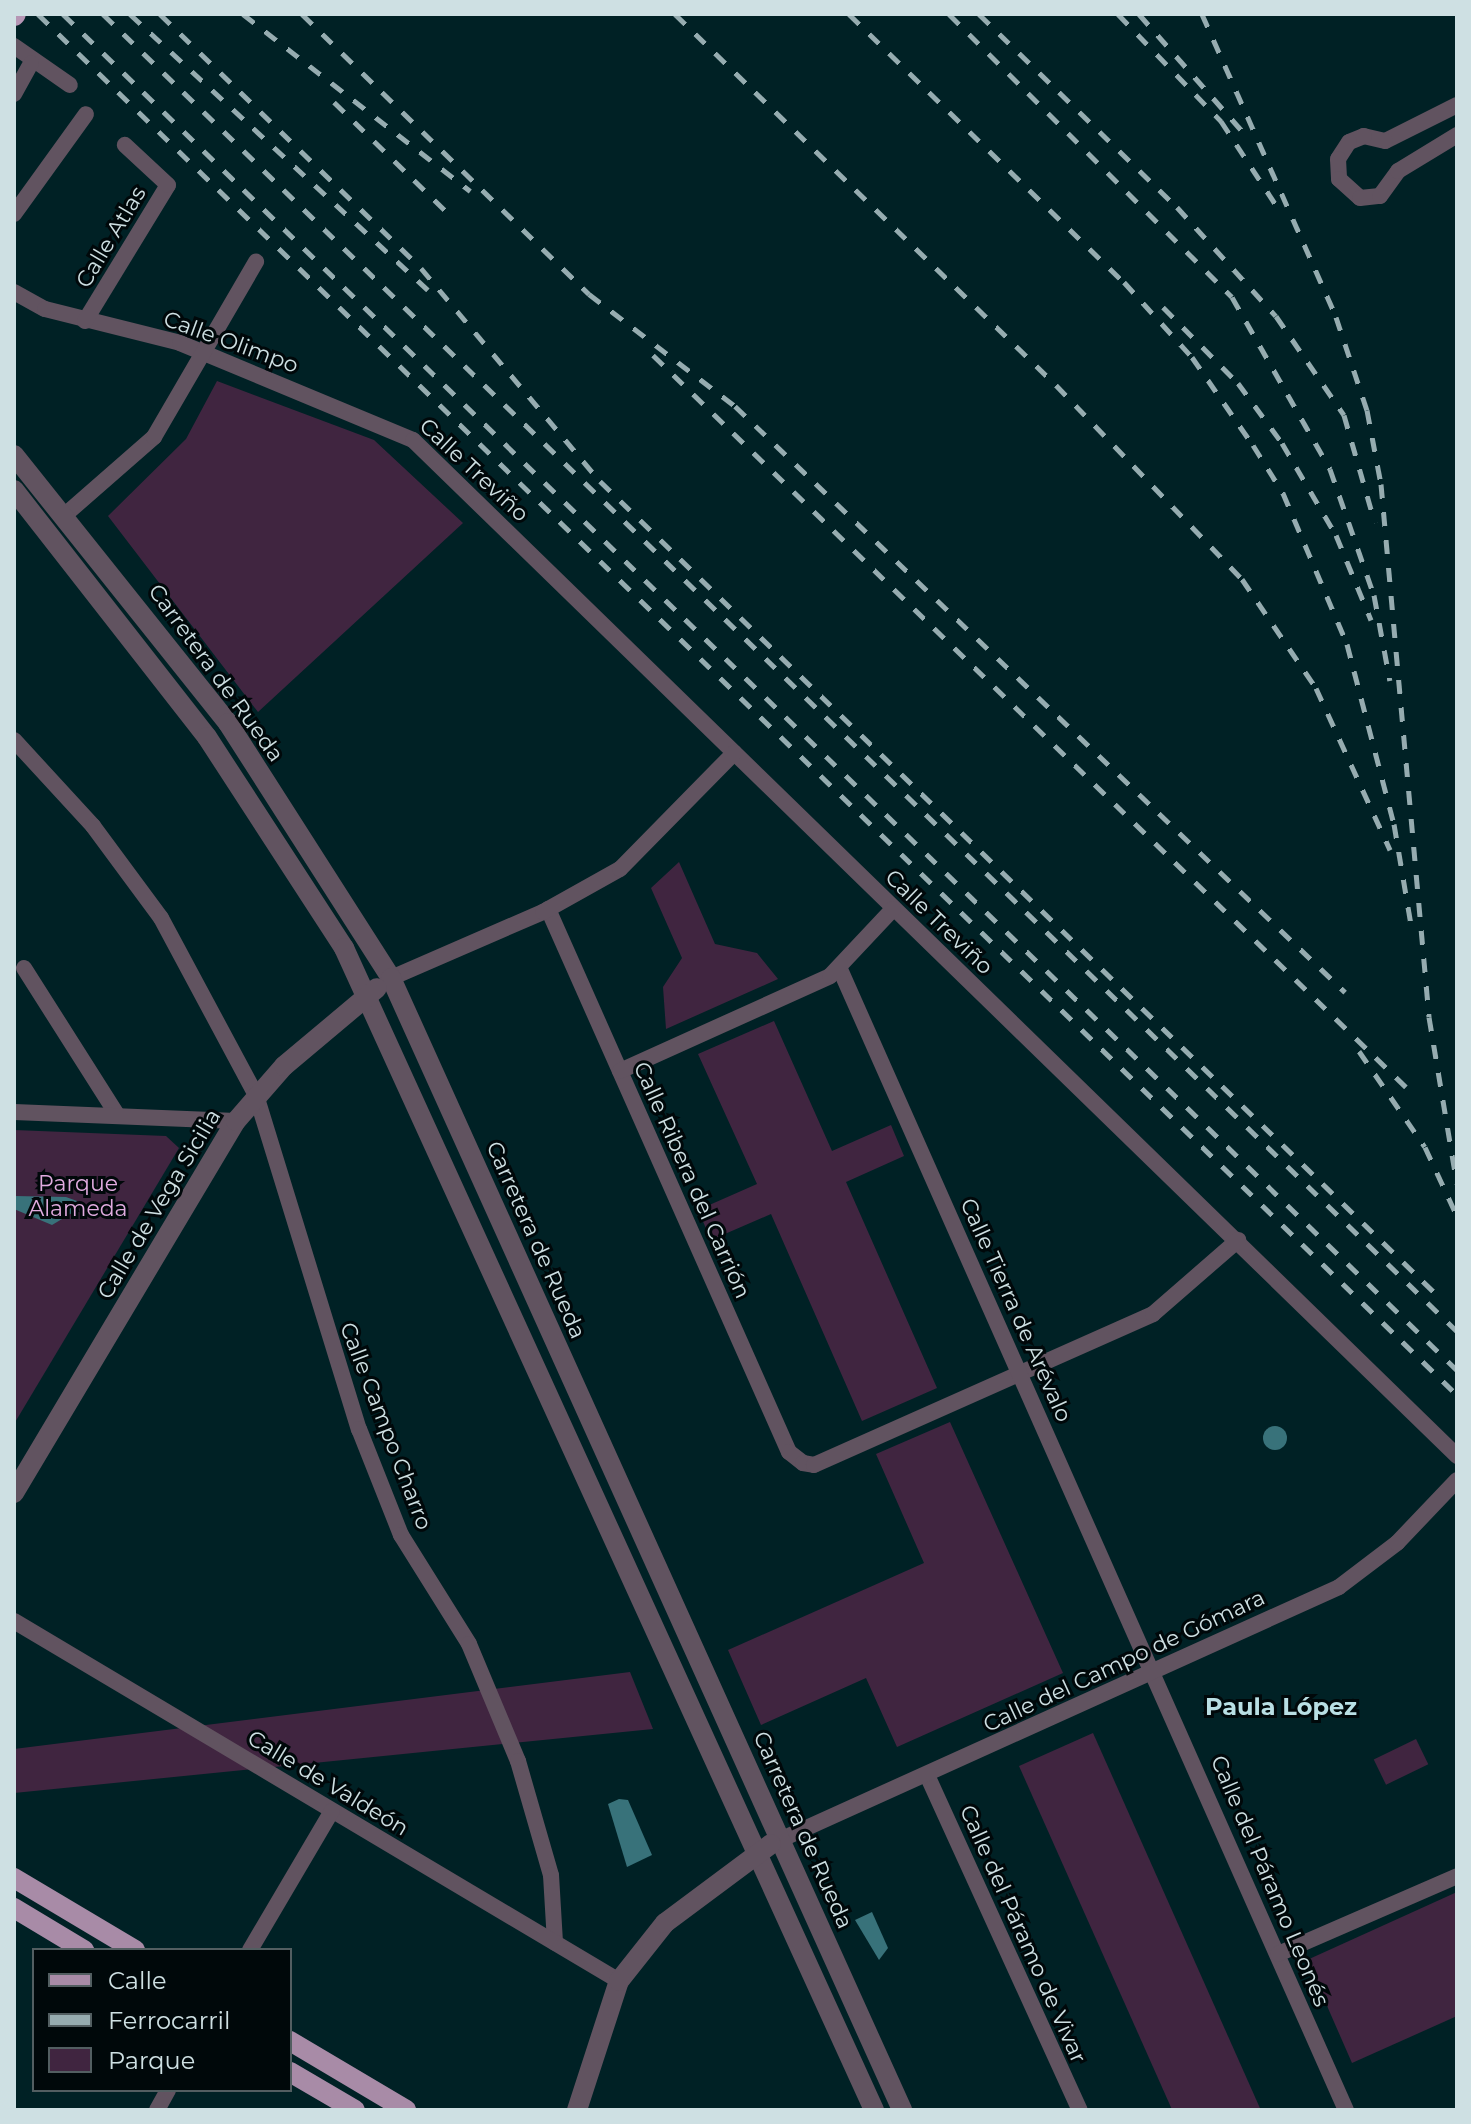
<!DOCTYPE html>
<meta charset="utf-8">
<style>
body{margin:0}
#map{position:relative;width:1471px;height:2124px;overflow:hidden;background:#002125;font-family:Montserrat,sans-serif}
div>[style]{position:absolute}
.green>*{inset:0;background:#402540;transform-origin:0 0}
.water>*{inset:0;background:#38727a}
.round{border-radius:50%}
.minor>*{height:16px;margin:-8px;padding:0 8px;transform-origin:8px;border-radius:8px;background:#615360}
.tertiary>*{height:20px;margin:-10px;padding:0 10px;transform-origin:10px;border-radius:10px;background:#615360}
.primary>*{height:20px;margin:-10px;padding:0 10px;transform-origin:10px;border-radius:10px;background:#a88ba7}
.trunk>*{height:22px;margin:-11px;padding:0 11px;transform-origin:11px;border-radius:11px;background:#b696b5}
.rail>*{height:5px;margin-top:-2.5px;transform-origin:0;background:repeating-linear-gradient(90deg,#96acb0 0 14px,transparent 0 28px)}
span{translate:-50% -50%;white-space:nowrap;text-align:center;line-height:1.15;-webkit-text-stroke:6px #00080a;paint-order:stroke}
.street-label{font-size:22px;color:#cee0e3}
.park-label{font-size:22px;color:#e0abdf}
.neighbourhood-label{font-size:24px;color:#b9dfe4;font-weight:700}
.frame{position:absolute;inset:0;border:16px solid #cee0e3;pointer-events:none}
.legend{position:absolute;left:32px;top:1948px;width:260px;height:144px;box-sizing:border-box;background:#00080a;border:2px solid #525e61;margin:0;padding:10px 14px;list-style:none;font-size:24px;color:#cee0e3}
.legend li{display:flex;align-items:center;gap:16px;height:40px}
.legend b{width:40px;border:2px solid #525e61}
</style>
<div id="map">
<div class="green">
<div style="clip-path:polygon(217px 381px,374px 440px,463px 523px,258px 712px,108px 516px,186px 439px)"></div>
<div style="clip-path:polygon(679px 862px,715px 944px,757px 953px,778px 979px,666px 1029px,663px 987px,682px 958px,651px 888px)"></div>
<div style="clip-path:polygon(774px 1021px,832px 1151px,891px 1125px,904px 1156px,846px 1182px,937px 1388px,862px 1421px,771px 1214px,711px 1240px,698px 1210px,757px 1184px,698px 1054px)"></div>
<div style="clip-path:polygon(14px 1130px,166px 1136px,179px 1148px,14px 1424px)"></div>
<div style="clip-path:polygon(950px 1422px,1063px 1673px,897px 1747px,866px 1678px,761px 1725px,728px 1650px,924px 1563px,876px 1454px)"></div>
<div style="clip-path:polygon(630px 1672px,653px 1729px,14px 1793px,14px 1749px)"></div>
<div style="left:1093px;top:1733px;width:412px;height:81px;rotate:66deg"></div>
<div style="left:1416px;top:1739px;width:28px;height:47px;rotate:64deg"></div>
<div style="clip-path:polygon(1457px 1892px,1457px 2016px,1352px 2063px,1307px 1960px)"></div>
</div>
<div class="water">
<div style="clip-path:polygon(14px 1196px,66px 1197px,77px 1201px,77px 1210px,52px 1225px,14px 1209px)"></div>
<div class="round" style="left:1263px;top:1426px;width:24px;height:24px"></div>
<div style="clip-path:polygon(619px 1799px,628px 1800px,652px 1855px,627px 1867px,608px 1804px)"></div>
<div style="clip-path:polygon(872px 1912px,888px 1948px,879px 1960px,855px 1920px)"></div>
</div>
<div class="minor">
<div style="left:14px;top:46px;width:68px;rotate:34.9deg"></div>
<div style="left:14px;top:94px;width:35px;rotate:-61deg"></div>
<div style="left:1457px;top:105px;width:80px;rotate:153.4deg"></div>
<div style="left:1385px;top:141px;width:22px;rotate:-167deg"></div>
<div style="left:1364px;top:136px;width:16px;rotate:158deg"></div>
<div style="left:1349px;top:142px;width:20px;rotate:123deg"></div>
<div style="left:1338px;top:159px;width:20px;rotate:87deg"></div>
<div style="left:1339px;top:179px;width:28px;rotate:42deg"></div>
<div style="left:1360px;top:198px;width:20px;rotate:-6deg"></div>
<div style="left:1380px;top:196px;width:31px;rotate:-54deg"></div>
<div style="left:1398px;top:171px;width:69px;rotate:-31.4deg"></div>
<div style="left:14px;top:214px;width:123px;rotate:-54.2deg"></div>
<div style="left:14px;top:292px;width:35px;rotate:29deg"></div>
<div style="left:45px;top:309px;width:139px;rotate:14.1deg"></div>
<div style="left:180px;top:343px;width:252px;rotate:22.6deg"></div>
<div style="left:413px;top:440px;width:1457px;rotate:44.22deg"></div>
<div style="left:85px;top:321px;width:159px;rotate:-58.6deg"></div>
<div style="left:168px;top:185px;width:59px;rotate:-137.1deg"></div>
<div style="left:66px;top:514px;width:117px;rotate:-41.2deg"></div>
<div style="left:154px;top:437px;width:203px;rotate:-59.8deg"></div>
<div style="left:14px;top:740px;width:117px;rotate:47.4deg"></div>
<div style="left:93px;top:826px;width:114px;rotate:53.5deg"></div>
<div style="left:161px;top:918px;width:201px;rotate:61.8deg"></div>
<div style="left:256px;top:1095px;width:350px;rotate:72.9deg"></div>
<div style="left:359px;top:1429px;width:114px;rotate:68.4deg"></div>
<div style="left:401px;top:1535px;width:128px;rotate:58deg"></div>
<div style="left:469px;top:1644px;width:127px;rotate:67.3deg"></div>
<div style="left:518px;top:1761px;width:119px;rotate:73.9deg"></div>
<div style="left:551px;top:1875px;width:68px;rotate:86.6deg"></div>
<div style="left:548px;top:909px;width:594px;rotate:66.07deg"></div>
<div style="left:789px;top:1452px;width:18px;rotate:38deg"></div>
<div style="left:803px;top:1463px;width:11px;rotate:10deg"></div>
<div style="left:814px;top:1465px;width:371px;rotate:-24deg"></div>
<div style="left:1153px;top:1314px;width:113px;rotate:-41deg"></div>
<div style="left:839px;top:967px;width:1250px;rotate:66.08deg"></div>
<div style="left:24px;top:968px;width:175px;rotate:57.6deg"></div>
<div style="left:391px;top:978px;width:166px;rotate:-23.5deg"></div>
<div style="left:543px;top:912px;width:88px;rotate:-29.2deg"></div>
<div style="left:620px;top:869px;width:163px;rotate:-45.5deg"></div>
<div style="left:620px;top:1071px;width:230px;rotate:-24.3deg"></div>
<div style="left:830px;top:976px;width:92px;rotate:-46.8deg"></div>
<div style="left:14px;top:1112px;width:222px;rotate:2.3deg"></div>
<div style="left:14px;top:1621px;width:704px;rotate:30.75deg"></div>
<div style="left:927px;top:1775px;width:368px;rotate:65.5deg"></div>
<div style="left:782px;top:1839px;width:611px;rotate:-24.34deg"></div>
<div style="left:1339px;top:1587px;width:73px;rotate:-37.2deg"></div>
<div style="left:1397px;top:1543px;width:87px;rotate:-46.4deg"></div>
<div style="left:250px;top:1950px;width:161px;rotate:-59.5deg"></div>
<div style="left:1278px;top:1954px;width:195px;rotate:-23.5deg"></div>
<div style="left:157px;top:2110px;width:23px;rotate:-61deg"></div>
</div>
<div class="tertiary">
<div style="left:14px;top:455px;width:343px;rotate:51.4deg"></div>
<div style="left:228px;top:723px;width:303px;rotate:57.4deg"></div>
<div style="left:391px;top:978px;width:1242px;rotate:65.7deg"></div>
<div style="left:14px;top:490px;width:313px;rotate:52deg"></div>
<div style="left:207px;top:737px;width:252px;rotate:57deg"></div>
<div style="left:344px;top:948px;width:1277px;rotate:65.48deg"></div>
<div style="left:14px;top:1493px;width:433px;rotate:-59.2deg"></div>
<div style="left:236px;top:1121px;width:73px;rotate:-48.9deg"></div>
<div style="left:284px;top:1066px;width:121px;rotate:-40deg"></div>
<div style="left:577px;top:2110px;width:136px;rotate:-72deg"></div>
<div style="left:619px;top:1981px;width:74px;rotate:-51.6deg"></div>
<div style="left:665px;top:1923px;width:132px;rotate:-36.7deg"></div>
</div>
<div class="primary">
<div style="left:14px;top:1878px;width:141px;rotate:30.8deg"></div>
<div style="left:14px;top:1908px;width:82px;rotate:31deg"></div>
<div style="left:290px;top:2041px;width:135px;rotate:30.7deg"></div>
<div style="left:290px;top:2072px;width:75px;rotate:30.3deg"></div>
</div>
<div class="trunk">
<div style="left:14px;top:15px;width:1px;rotate:-45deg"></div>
</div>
<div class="rail">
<div style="left:38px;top:14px;width:1980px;rotate:44.22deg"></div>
<div style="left:63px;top:14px;width:1945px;rotate:44.21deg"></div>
<div style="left:103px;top:14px;width:1889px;rotate:44.21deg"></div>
<div style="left:130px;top:14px;width:406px;rotate:42.8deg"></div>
<div style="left:160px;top:14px;width:364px;rotate:44.2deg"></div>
<div style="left:421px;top:268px;width:278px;rotate:50deg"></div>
<div style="left:600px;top:481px;width:1166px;rotate:44.2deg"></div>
<div style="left:243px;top:14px;width:288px;rotate:37.9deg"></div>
<div style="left:302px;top:14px;width:401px;rotate:44.3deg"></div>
<div style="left:589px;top:294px;width:184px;rotate:37.5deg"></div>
<div style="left:735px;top:406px;width:846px;rotate:43.85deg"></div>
<div style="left:675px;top:14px;width:532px;rotate:44.24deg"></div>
<div style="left:1056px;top:385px;width:269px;rotate:46.2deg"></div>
<div style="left:1242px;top:579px;width:132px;rotate:55.8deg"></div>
<div style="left:1316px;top:688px;width:178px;rotate:65.4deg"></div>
<div style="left:849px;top:14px;width:384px;rotate:44.3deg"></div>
<div style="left:1124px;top:282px;width:101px;rotate:47.8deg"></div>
<div style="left:1192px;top:357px;width:107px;rotate:55.3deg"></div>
<div style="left:1253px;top:445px;width:57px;rotate:58deg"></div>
<div style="left:1283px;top:493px;width:164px;rotate:67deg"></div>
<div style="left:1347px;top:644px;width:186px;rotate:75.4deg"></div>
<div style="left:1394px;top:824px;width:101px;rotate:80.4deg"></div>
<div style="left:949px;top:14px;width:400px;rotate:45deg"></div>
<div style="left:1232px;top:297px;width:198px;rotate:60.3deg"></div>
<div style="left:1330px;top:469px;width:133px;rotate:70.8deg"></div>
<div style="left:1374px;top:595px;width:87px;rotate:79.5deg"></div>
<div style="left:979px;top:14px;width:277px;rotate:44.3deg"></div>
<div style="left:1177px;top:207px;width:147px;rotate:47.8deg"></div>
<div style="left:1276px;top:316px;width:120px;rotate:55.5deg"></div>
<div style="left:1344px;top:415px;width:112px;rotate:74deg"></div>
<div style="left:1118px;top:14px;width:149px;rotate:46.1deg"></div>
<div style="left:1221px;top:121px;width:108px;rotate:56.8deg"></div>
<div style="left:1139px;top:14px;width:156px;rotate:48.6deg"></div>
<div style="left:1202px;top:14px;width:331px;rotate:66.1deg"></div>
<div style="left:1336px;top:317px;width:98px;rotate:71.6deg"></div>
<div style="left:1367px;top:410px;width:75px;rotate:79.3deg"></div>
<div style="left:1381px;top:484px;width:535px;rotate:84.85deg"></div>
<div style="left:1429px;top:1017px;width:169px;rotate:80.5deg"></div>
<div style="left:334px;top:102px;width:168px;rotate:44.3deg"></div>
<div style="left:1163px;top:307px;width:107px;rotate:45.4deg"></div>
<div style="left:1238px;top:383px;width:74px;rotate:53.7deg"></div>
<div style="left:1282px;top:443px;width:107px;rotate:59.6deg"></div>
<div style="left:1336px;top:535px;width:92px;rotate:67.6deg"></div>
<div style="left:653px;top:355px;width:1050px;rotate:44.19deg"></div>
<div style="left:1359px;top:1051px;width:116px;rotate:55.5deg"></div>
<div style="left:1425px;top:1147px;width:76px;rotate:65.1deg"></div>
</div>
<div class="street-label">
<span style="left:111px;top:237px;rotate:-59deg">Calle Atlas</span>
<span style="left:231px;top:342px;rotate:20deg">Calle Olimpo</span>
<span style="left:474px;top:470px;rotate:43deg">Calle Treviño</span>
<span style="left:216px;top:673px;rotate:54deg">Carretera de Rueda</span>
<span style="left:939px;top:922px;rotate:44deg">Calle Treviño</span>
<span style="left:692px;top:1180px;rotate:66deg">Calle Ribera del Carrión</span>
<span style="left:159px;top:1204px;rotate:-59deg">Calle de Vega Sicilia</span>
<span style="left:536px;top:1240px;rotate:66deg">Carretera de Rueda</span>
<span style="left:1016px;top:1310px;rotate:66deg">Calle Tierra de Arévalo</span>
<span style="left:386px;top:1426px;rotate:69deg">Calle Campo Charro</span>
<span style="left:1124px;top:1661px;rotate:-25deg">Calle del Campo de Gómara</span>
<span style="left:328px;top:1783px;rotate:31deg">Calle de Valdeón</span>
<span style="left:803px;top:1830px;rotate:66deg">Carretera de Rueda</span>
<span style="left:1270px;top:1881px;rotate:67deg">Calle del Páramo Leonés</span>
<span style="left:1023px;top:1934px;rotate:66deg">Calle del Páramo de Vivar</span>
</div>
<div class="park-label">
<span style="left:78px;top:1196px">Parque<br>Alameda</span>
</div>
<div class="neighbourhood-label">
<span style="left:1281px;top:1707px">Paula López</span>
</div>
<div class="frame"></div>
<ul class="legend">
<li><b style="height:10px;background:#a88ba7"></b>Calle</li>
<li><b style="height:10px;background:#96acb0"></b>Ferrocarril</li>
<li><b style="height:22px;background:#402540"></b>Parque</li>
</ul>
</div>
